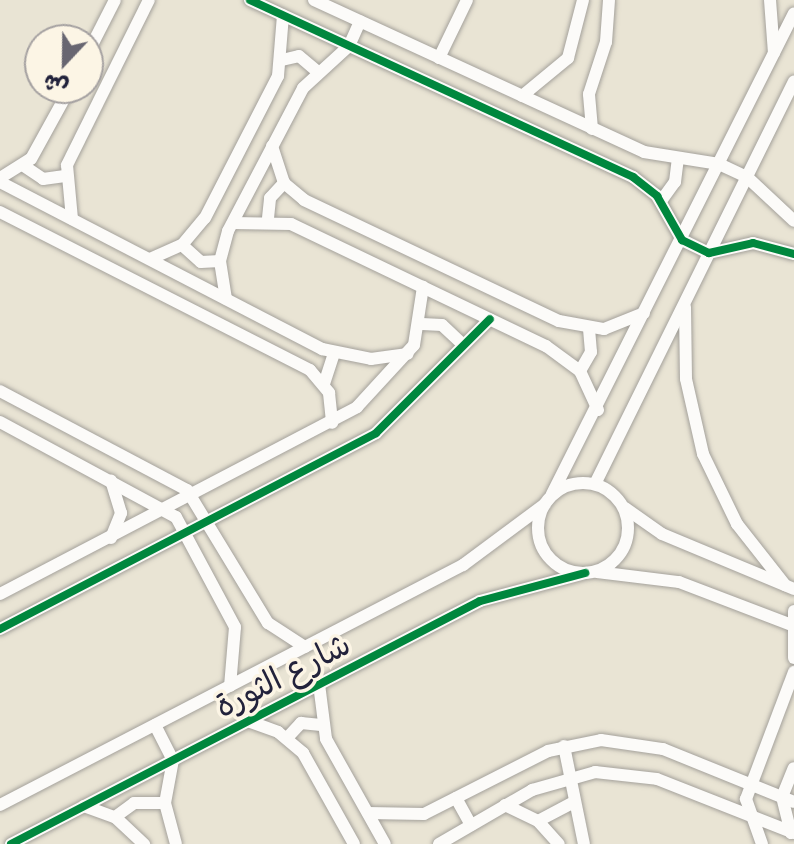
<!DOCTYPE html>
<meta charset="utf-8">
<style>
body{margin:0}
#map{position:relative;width:794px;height:844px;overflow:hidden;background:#e9e4d4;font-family:Caveat,"Playpen Sans Arabic",sans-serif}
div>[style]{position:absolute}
.roads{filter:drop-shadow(0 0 2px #a4a19b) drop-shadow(0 0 2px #a4a19b)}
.minor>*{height:12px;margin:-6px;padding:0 6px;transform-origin:6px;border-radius:6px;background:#fcfbf9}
.minor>.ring{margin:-6px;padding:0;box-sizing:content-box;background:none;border:12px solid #fcfbf9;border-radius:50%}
.cycleway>*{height:8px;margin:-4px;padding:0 4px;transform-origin:4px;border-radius:4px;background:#00873e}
span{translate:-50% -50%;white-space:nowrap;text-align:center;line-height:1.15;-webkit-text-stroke:7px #fcf5e5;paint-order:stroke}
.street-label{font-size:32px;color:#22223b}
.north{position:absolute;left:24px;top:24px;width:80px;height:80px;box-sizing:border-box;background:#fcf5e5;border:2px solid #a5a1a1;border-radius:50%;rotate:202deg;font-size:22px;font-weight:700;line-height:32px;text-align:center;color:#22223b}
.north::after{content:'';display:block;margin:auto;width:28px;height:36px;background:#686671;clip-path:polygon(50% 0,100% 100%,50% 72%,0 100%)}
</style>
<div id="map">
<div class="roads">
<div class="minor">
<div style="left:250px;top:0;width:422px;rotate:24.8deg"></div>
<div style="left:633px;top:177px;width:31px;rotate:38deg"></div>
<div style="left:657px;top:196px;width:51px;rotate:60.4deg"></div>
<div style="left:682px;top:240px;width:30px;rotate:26deg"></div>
<div style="left:709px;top:253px;width:45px;rotate:-12.8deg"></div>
<div style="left:753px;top:243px;width:42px;rotate:15deg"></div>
<div style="left:314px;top:0;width:363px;rotate:24.7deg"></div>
<div style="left:644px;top:152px;width:76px;rotate:9.1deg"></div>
<div style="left:719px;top:164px;width:31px;rotate:25deg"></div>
<div style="left:747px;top:177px;width:64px;rotate:43.1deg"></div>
<div style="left:770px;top:0;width:53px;rotate:85.7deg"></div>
<div style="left:88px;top:53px;width:59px;rotate:-63deg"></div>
<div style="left:439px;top:58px;width:64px;rotate:-64.2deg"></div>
<div style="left:282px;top:60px;width:17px;rotate:-13deg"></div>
<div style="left:299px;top:56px;width:23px;rotate:40deg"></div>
<div style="left:522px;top:96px;width:60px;rotate:-39.6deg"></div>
<div style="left:568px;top:58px;width:60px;rotate:-75.5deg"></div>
<div style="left:592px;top:129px;width:35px;rotate:-95deg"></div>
<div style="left:589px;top:94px;width:55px;rotate:-71.9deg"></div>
<div style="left:606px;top:42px;width:42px;rotate:-85.9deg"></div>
<div style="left:272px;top:146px;width:39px;rotate:72deg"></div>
<div style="left:284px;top:183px;width:26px;rotate:40deg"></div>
<div style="left:304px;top:200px;width:282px;rotate:25.4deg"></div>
<div style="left:559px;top:321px;width:46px;rotate:10.1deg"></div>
<div style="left:604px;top:329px;width:43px;rotate:-21.8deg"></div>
<div style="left:24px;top:166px;width:23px;rotate:34deg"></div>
<div style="left:43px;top:179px;width:22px;rotate:-8deg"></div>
<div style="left:0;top:178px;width:36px;rotate:-32deg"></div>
<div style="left:31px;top:159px;width:81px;rotate:-61.2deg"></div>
<div style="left:0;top:182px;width:363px;rotate:27.4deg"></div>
<div style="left:322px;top:349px;width:50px;rotate:11.5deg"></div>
<div style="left:371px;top:359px;width:37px;rotate:-8deg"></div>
<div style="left:661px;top:201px;width:24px;rotate:-54deg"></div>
<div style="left:675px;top:182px;width:24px;rotate:-83deg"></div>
<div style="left:0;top:212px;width:348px;rotate:27deg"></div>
<div style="left:310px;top:370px;width:30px;rotate:50deg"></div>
<div style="left:329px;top:393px;width:30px;rotate:84deg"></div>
<div style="left:268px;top:218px;width:20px;rotate:-84deg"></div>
<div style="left:270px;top:198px;width:21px;rotate:-47deg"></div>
<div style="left:72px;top:219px;width:54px;rotate:-95.3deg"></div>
<div style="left:67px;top:165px;width:184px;rotate:-63.6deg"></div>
<div style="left:233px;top:223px;width:58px;rotate:1deg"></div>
<div style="left:291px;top:224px;width:283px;rotate:25.6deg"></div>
<div style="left:546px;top:346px;width:42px;rotate:36.3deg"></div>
<div style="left:580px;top:371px;width:43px;rotate:65.2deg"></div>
<div style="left:182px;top:245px;width:25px;rotate:42deg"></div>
<div style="left:201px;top:262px;width:19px;rotate:-3deg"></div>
<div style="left:150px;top:259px;width:35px;rotate:-24deg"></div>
<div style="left:182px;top:245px;width:35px;rotate:-50deg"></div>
<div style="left:205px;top:218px;width:160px;rotate:-62.8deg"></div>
<div style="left:278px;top:76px;width:61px;rotate:-85.3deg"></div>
<div style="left:226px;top:299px;width:38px;rotate:-99deg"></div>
<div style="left:220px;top:261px;width:31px;rotate:-75deg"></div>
<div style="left:228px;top:231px;width:161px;rotate:-62.3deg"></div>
<div style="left:303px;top:88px;width:62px;rotate:-42.4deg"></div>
<div style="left:349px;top:46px;width:27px;rotate:-66deg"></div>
<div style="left:685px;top:307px;width:72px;rotate:89.2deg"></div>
<div style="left:686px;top:379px;width:77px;rotate:77.2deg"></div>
<div style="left:703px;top:454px;width:78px;rotate:64.1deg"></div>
<div style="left:737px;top:524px;width:78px;rotate:51.8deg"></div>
<div style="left:422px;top:324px;width:20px;rotate:3deg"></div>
<div style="left:442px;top:325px;width:25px;rotate:43deg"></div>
<div style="left:580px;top:371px;width:22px;rotate:-60deg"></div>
<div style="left:591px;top:352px;width:23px;rotate:-95deg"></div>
<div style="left:324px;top:384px;width:33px;rotate:-72deg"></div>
<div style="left:0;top:391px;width:212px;rotate:27.9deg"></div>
<div style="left:187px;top:490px;width:156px;rotate:58.7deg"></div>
<div style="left:268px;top:623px;width:44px;rotate:33deg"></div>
<div style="left:0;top:422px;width:200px;rotate:28.4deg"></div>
<div style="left:176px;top:517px;width:125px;rotate:61.8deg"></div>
<div style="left:235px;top:627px;width:59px;rotate:94.8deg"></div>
<div class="ring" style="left:538px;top:483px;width:78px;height:78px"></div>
<div style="left:595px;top:484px;width:449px;rotate:-63.7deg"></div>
<div style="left:552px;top:494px;width:538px;rotate:-63.29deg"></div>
<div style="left:625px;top:508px;width:45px;rotate:35.1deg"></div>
<div style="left:662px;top:534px;width:143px;rotate:22.6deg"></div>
<div style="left:111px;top:538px;width:27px;rotate:-68deg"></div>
<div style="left:121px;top:513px;width:34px;rotate:-107deg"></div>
<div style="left:597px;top:572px;width:83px;rotate:7deg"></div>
<div style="left:679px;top:582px;width:123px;rotate:20.9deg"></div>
<div style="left:0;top:594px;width:403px;rotate:-27.6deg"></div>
<div style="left:357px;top:407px;width:84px;rotate:-47.4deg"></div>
<div style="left:414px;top:345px;width:59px;rotate:-81.2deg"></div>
<div style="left:794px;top:611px;width:47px;rotate:90deg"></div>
<div style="left:0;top:629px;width:424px;rotate:-27.5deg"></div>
<div style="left:376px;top:433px;width:161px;rotate:-45deg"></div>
<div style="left:319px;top:684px;width:55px;rotate:82.7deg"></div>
<div style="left:326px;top:739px;width:120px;rotate:60.7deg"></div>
<div style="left:248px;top:721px;width:32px;rotate:20deg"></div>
<div style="left:278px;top:732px;width:33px;rotate:40deg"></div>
<div style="left:303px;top:753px;width:104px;rotate:60.7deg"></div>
<div style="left:155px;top:725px;width:39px;rotate:63deg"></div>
<div style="left:173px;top:760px;width:44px;rotate:100.5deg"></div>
<div style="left:165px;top:803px;width:42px;rotate:75deg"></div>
<div style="left:287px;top:738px;width:21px;rotate:-47deg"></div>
<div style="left:301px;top:723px;width:20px;rotate:6deg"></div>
<div style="left:564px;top:746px;width:100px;rotate:78.5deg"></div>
<div style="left:456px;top:798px;width:31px;rotate:61deg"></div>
<div style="left:0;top:805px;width:522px;rotate:-27.4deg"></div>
<div style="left:463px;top:565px;width:102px;rotate:-36.6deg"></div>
<div style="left:505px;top:805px;width:37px;rotate:26deg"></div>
<div style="left:538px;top:821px;width:31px;rotate:48deg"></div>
<div style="left:84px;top:806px;width:33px;rotate:20deg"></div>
<div style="left:115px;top:817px;width:40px;rotate:43deg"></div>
<div style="left:368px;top:813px;width:56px;rotate:1deg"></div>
<div style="left:424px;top:814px;width:139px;rotate:-26.9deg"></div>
<div style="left:548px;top:751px;width:54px;rotate:-11.7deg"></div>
<div style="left:601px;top:740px;width:63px;rotate:8.3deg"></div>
<div style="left:663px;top:749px;width:141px;rotate:22deg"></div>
<div style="left:115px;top:817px;width:24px;rotate:-36deg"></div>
<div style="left:134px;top:803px;width:31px"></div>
<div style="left:538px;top:821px;width:41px;rotate:-27.8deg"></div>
<div style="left:791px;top:833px;width:37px;rotate:-104deg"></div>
<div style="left:782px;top:797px;width:31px;rotate:-68deg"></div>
<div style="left:11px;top:844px;width:528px;rotate:-27.39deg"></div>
<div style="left:480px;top:601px;width:109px;rotate:-14.9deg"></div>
<div style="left:439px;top:844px;width:108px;rotate:-30.1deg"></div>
<div style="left:532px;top:790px;width:66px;rotate:-15.9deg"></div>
<div style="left:595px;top:772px;width:62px;rotate:6.4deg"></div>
<div style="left:657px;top:779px;width:147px;rotate:21.5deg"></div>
<div style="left:762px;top:844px;width:48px;rotate:-109.6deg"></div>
<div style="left:746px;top:799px;width:136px;rotate:-69.3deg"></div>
</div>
</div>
<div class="cycleway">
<div style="left:250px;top:0;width:422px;rotate:24.8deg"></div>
<div style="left:633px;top:177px;width:31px;rotate:38deg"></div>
<div style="left:657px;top:196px;width:51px;rotate:60.4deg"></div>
<div style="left:682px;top:240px;width:30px;rotate:26deg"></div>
<div style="left:709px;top:253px;width:45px;rotate:-12.8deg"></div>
<div style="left:753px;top:243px;width:42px;rotate:15deg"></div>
<div style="left:0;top:629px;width:424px;rotate:-27.5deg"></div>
<div style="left:376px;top:433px;width:161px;rotate:-45deg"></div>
<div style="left:11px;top:844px;width:528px;rotate:-27.39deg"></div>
<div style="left:480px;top:601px;width:109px;rotate:-14.9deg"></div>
</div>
<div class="street-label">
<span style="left:283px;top:676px;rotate:-27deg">شارع الثورة</span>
</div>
<div class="north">ش</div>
</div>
